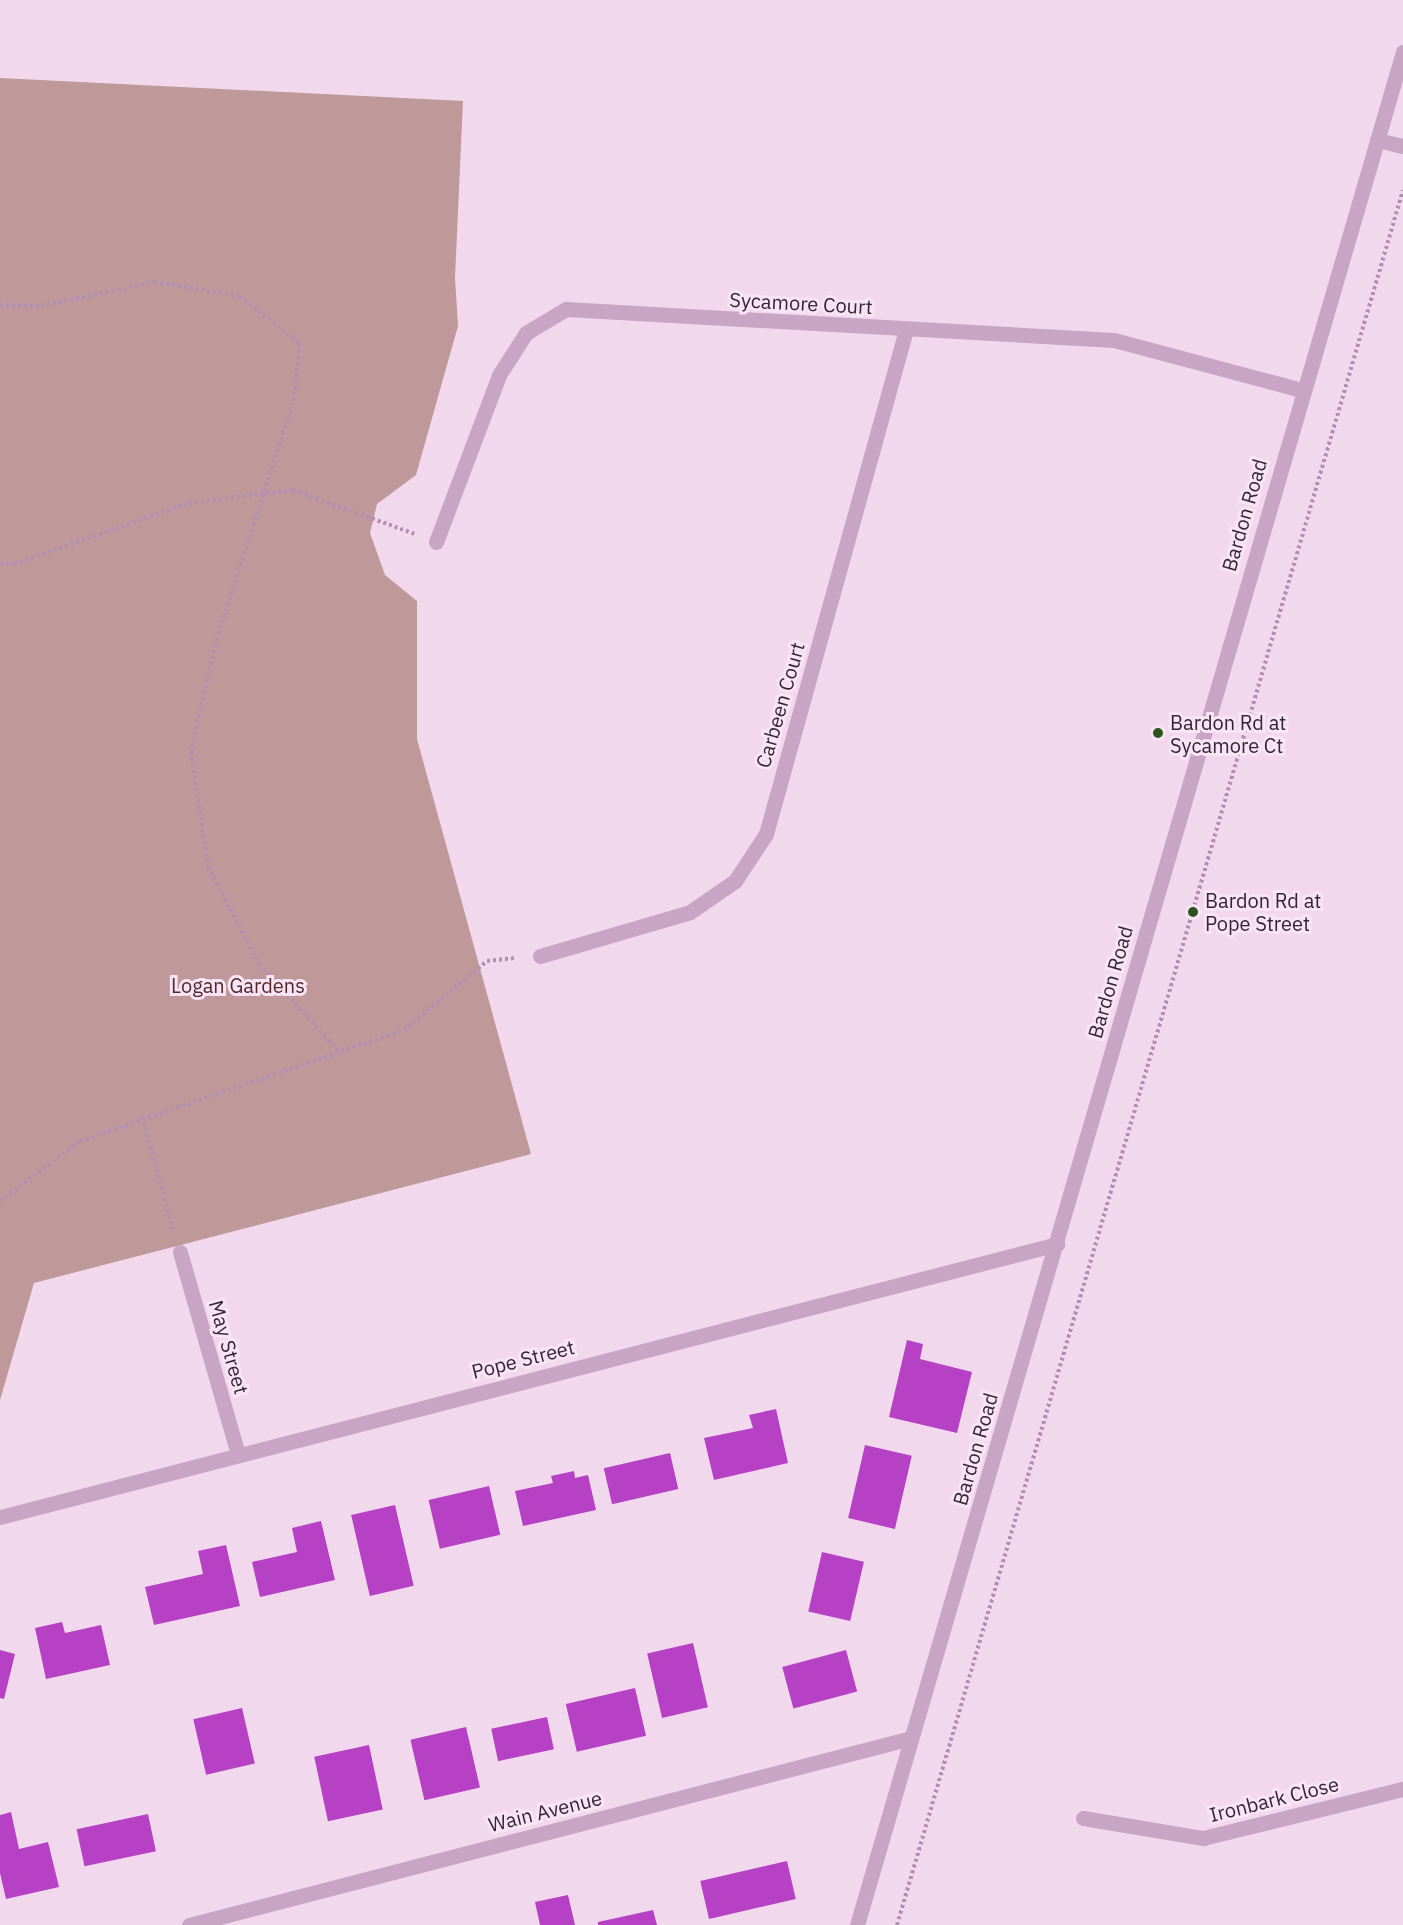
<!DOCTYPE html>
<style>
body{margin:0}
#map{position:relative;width:1403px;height:1925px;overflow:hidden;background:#f1d8ec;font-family:"IBM Plex Sans",sans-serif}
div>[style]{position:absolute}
.green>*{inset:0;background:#bf9899}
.building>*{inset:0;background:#b641c5;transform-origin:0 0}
.path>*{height:4px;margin-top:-2px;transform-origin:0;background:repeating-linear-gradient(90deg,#b48eb1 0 3px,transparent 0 6px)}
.minor>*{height:15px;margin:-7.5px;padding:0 7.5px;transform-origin:7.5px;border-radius:7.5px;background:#c8a4c5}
.tertiary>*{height:15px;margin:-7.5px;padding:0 7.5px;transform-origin:7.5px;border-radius:7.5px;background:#c8a4c5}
.dots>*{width:16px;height:16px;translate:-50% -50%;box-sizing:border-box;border:3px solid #f9e4f5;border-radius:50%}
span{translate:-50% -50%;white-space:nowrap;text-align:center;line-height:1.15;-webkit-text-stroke:6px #f9e4f5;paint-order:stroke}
.street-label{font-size:20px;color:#332634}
.poi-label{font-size:20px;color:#332634}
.left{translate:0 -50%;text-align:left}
.park-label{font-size:20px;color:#522a2a}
</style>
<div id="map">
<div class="green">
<div style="clip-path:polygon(0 78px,463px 101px,455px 278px,458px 326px,416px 475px,377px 504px,370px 533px,385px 575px,417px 601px,417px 739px,531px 1154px,34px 1283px,0 1400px)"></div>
</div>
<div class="building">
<div style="clip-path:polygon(907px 1340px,923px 1344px,920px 1359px,972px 1372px,957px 1433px,889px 1417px)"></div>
<div style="clip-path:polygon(776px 1409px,788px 1463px,714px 1480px,704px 1438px,753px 1428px,749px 1415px)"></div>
<div style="left:865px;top:1445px;width:48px;height:75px;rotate:13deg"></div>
<div style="left:670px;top:1453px;width:37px;height:68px;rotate:77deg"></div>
<div style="clip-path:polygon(574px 1471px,575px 1478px,588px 1475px,596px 1510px,523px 1526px,515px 1491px,553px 1483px,551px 1476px)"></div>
<div style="left:489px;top:1486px;width:50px;height:62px;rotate:77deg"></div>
<div style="left:395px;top:1505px;width:83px;height:45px;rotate:77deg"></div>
<div style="clip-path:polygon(321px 1521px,335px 1580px,260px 1597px,252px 1562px,297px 1552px,292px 1528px)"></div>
<div style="clip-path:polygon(226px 1545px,240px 1606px,154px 1625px,145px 1587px,203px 1574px,198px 1551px)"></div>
<div style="left:822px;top:1552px;width:43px;height:61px;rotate:13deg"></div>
<div style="clip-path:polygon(62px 1622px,65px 1633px,101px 1625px,110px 1665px,46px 1679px,35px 1628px)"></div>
<div style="left:693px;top:1643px;width:66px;height:47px;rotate:77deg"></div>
<div style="clip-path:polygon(0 1650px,15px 1654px,4px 1699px,0 1698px)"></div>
<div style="left:846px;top:1650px;width:43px;height:66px;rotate:75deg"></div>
<div style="left:635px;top:1688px;width:49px;height:71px;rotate:77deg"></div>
<div style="left:242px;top:1708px;width:57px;height:50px;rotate:77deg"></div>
<div style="left:547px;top:1717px;width:33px;height:57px;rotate:78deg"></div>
<div style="left:466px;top:1727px;width:62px;height:57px;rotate:77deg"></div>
<div style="left:369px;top:1745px;width:66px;height:56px;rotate:78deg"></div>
<div style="clip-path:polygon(11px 1812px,19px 1849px,48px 1842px,59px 1887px,6px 1899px,0 1873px,0 1815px)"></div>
<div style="left:148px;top:1814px;width:38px;height:73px;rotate:78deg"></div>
<div style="left:787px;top:1861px;width:39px;height:89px;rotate:77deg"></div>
<div style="clip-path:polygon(568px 1895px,575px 1925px,540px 1925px,535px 1902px)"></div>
<div style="clip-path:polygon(653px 1910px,657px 1925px,598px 1925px,598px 1922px)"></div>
</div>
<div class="path">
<div style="left:0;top:305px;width:41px;rotate:1.4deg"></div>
<div style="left:41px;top:306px;width:116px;rotate:-12deg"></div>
<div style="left:154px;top:282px;width:87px;rotate:9.2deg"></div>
<div style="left:240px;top:296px;width:77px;rotate:38.7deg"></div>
<div style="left:300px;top:344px;width:59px;rotate:96.8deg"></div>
<div style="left:293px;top:403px;width:253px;rotate:107.9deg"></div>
<div style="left:215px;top:644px;width:111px;rotate:102.5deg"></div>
<div style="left:191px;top:752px;width:116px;rotate:81.6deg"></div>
<div style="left:208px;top:867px;width:110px;rotate:62.3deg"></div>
<div style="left:259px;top:964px;width:120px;rotate:47.7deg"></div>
<div style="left:0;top:563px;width:14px;rotate:4deg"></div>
<div style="left:14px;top:564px;width:185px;rotate:-19.2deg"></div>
<div style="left:189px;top:503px;width:105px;rotate:-7.1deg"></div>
<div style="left:293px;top:490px;width:130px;rotate:19.8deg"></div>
<div style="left:142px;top:1117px;width:119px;rotate:74.5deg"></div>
<div style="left:0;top:1201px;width:100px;rotate:-36.9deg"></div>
<div style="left:80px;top:1141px;width:342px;rotate:-18.9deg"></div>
<div style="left:404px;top:1030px;width:108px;rotate:-39.7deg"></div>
<div style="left:487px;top:961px;width:30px;rotate:-6deg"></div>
<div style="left:897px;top:1925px;width:1807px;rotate:-73.74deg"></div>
</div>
<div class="minor">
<div style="left:436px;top:542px;width:178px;rotate:-69.3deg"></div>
<div style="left:499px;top:375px;width:50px;rotate:-57.3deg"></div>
<div style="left:526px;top:333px;width:47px;rotate:-31deg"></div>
<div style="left:566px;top:309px;width:549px;rotate:3.24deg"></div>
<div style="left:1114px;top:340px;width:195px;rotate:14.9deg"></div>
<div style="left:540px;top:956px;width:156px;rotate:-16.3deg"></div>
<div style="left:690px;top:912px;width:55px;rotate:-34.6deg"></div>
<div style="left:735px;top:881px;width:56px;rotate:-56.6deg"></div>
<div style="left:766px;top:834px;width:523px;rotate:-74.48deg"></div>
<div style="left:180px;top:1252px;width:210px;rotate:74deg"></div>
<div style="left:0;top:1517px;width:1092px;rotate:-14.48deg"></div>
<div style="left:1083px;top:1818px;width:122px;rotate:9.5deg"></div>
<div style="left:1203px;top:1838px;width:206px;rotate:-13.8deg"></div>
<div style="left:189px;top:1925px;width:746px;rotate:-14.52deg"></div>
</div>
<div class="tertiary">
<div style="left:1377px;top:140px;width:27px;rotate:13deg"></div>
<div style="left:857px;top:1925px;width:1951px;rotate:-73.75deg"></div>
</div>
<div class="dots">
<div style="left:1158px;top:733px;background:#2c541c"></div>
<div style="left:1193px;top:912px;background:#2c541c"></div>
</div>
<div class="street-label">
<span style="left:801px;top:303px;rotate:3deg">Sycamore Court</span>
<span style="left:1244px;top:515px;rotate:-74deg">Bardon Road</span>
<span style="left:780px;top:705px;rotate:-74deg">Carbeen Court</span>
<span style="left:1110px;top:982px;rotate:-74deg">Bardon Road</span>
<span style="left:229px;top:1347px;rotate:74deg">May Street</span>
<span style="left:523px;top:1359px;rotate:-14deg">Pope Street</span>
<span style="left:975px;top:1449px;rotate:-74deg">Bardon Road</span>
<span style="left:1274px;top:1799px;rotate:-14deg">Ironbark Close</span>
<span style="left:545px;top:1811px;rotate:-14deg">Wain Avenue</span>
</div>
<div class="poi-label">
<span class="left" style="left:1170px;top:734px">Bardon Rd at<br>Sycamore Ct</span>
<span class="left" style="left:1205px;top:912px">Bardon Rd at<br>Pope Street</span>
</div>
<div class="park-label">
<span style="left:238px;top:985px">Logan Gardens</span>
</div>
</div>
